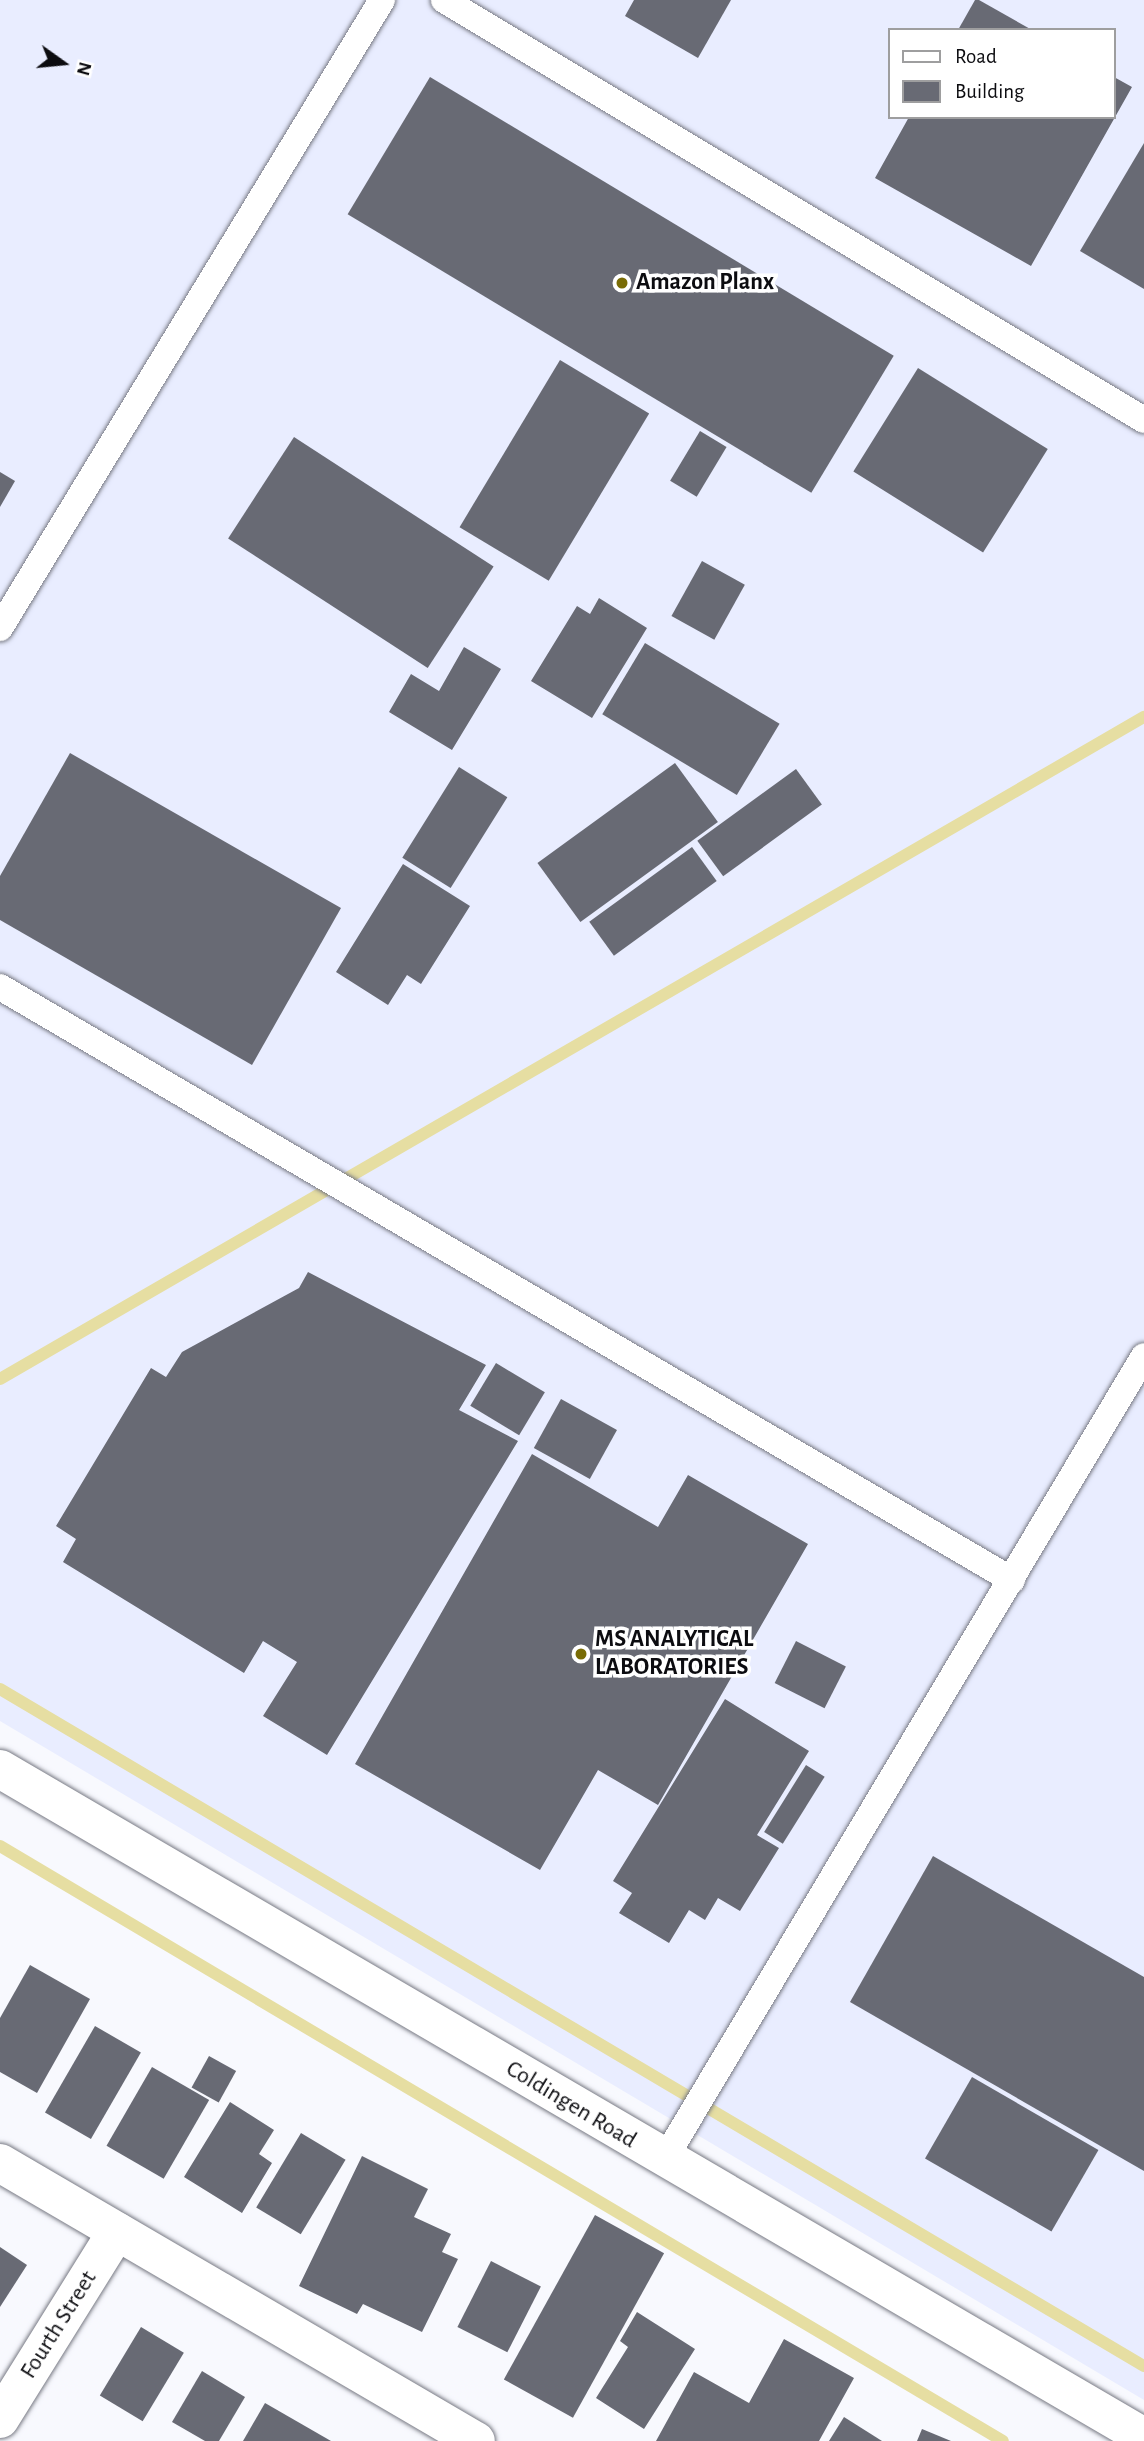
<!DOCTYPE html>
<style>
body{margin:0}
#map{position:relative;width:1144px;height:2441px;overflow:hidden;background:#f8f9fe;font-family:"Alegreya Sans",sans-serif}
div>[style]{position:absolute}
.built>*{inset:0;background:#e9edff}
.stream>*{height:12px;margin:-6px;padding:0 6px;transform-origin:6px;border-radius:6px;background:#e6dea2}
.building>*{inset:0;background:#686a74;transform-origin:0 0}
.roads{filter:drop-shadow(0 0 2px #787a84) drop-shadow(0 0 2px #787a84)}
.lane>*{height:26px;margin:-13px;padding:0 13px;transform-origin:13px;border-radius:13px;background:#fff}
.street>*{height:38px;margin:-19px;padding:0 19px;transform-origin:19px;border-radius:19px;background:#fff}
.secondary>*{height:38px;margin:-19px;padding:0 19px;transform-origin:19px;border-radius:19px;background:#fff}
.dots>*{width:19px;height:19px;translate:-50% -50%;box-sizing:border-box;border:4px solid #fff;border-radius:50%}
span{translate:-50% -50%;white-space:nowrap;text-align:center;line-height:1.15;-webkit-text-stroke:7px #fff;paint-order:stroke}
.poi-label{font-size:24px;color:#0c0c10;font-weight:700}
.left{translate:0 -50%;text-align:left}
.street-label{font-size:24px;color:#0c0c10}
.legend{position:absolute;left:888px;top:28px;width:228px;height:91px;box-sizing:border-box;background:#fff;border:2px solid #9e9e9f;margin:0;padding:9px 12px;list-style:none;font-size:21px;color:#0c0c10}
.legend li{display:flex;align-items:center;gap:14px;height:35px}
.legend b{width:35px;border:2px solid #9e9e9f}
.north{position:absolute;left:28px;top:28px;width:70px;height:70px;-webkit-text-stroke:5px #fff;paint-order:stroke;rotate:105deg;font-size:19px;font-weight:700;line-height:28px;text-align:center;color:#0c0c10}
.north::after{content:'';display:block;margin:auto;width:24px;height:32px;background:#0c0c10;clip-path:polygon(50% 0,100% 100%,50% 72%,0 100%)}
</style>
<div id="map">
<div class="built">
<div style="clip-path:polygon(evenodd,0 0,1144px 0,1144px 2400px,0 1721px,0 0,890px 30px,1114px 30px,1114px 117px,890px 117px,890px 30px)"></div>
</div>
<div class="stream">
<div style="left:0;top:1379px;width:1322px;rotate:-30.06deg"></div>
<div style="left:0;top:1689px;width:1329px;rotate:30.62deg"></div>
<div style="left:0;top:1846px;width:1166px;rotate:30.68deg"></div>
</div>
<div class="building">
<div style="clip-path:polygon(634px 0,731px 0,698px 58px,625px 16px)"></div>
<div style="clip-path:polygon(975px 0,979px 0,1032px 30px,958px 30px)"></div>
<div style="left:430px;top:77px;width:541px;height:160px;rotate:31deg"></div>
<div style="clip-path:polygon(1114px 77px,1132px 87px,1031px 266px,875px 178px,909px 117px,1114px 117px)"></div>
<div style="clip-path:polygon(1144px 143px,1144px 289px,1080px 251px)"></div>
<div style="left:560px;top:360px;width:104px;height:195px;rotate:31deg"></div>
<div style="left:918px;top:368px;width:153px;height:122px;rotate:32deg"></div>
<div style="left:700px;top:431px;width:31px;height:58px;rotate:31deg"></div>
<div style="left:294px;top:437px;width:238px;height:121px;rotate:33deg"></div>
<div style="clip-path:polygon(0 472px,15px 481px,0 507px)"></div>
<div style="left:702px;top:561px;width:49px;height:63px;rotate:29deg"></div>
<div style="clip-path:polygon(599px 598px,647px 628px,592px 718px,531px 681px,577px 606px,590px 614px)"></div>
<div style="left:645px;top:643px;width:157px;height:83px;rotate:31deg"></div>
<div style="clip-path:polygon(464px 647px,501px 669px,452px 750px,389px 712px,411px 674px,439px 691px)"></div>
<div style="clip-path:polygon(70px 753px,341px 908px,252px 1065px,0 920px,0 876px)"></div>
<div style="left:675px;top:763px;width:73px;height:170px;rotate:54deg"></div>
<div style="left:459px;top:767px;width:57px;height:107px;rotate:32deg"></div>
<div style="left:796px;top:769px;width:44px;height:122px;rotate:54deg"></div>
<div style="left:692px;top:847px;width:42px;height:127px;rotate:54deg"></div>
<div style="clip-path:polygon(403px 864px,470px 906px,421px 984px,407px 975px,388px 1005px,336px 972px)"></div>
<div style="clip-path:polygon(308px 1272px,486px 1365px,459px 1410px,518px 1441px,327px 1755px,263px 1716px,297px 1662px,263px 1641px,244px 1673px,63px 1562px,76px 1539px,56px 1526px,151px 1368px,166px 1377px,182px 1352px,299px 1288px)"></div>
<div style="left:496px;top:1363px;width:57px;height:50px;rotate:31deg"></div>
<div style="left:561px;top:1399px;width:64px;height:56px;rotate:29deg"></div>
<div style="clip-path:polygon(532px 1454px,658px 1527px,688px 1475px,808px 1544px,658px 1805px,598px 1770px,540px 1870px,355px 1764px)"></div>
<div style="left:796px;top:1641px;width:56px;height:47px;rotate:27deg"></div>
<div style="clip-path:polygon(725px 1699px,809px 1751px,757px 1835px,779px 1848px,740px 1911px,718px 1898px,705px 1920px,689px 1910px,669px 1943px,619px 1913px,632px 1893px,613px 1881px)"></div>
<div style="left:806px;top:1765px;width:22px;height:79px;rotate:32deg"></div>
<div style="clip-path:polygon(933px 1856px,1144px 1977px,1144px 2171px,850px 2002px)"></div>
<div style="clip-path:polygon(30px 1965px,90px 1999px,37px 2093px,0 2072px,0 2018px)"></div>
<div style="left:95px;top:2026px;width:53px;height:100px;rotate:30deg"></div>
<div style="left:209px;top:2056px;width:31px;height:36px;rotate:29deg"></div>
<div style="left:152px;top:2067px;width:66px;height:91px;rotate:30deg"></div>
<div style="left:972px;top:2077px;width:146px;height:94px;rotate:30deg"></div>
<div style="clip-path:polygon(230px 2102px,274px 2130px,259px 2154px,272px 2163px,242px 2213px,184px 2177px)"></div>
<div style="left:301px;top:2133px;width:52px;height:87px;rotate:31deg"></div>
<div style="clip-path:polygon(362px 2156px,428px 2189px,414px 2217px,451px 2234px,442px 2252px,458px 2259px,422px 2332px,363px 2304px,357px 2314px,299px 2286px)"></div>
<div style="left:595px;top:2215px;width:79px;height:188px;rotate:29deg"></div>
<div style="clip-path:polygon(0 2247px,27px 2265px,0 2307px)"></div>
<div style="left:491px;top:2261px;width:56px;height:74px;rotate:27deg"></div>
<div style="clip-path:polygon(637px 2312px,695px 2349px,644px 2429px,596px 2398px,628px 2347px,620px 2341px)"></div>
<div style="left:141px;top:2327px;width:50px;height:80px;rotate:31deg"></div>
<div style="clip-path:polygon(784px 2339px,854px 2378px,819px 2441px,656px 2441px,694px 2372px,749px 2403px)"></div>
<div style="clip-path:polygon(202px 2371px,245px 2397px,219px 2441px,205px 2441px,172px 2422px)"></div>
<div style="clip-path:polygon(265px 2403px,331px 2441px,243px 2441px)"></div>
<div style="clip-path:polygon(844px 2417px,882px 2441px,829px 2441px)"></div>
<div style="clip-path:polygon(922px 2429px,951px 2441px,917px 2441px)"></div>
</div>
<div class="roads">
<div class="lane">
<div style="left:444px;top:0;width:816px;rotate:30.96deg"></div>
<div style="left:0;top:628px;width:735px;rotate:-58.69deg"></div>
<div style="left:0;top:987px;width:1173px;rotate:30.37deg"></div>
<div style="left:664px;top:2160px;width:936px;rotate:-59.16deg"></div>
</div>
<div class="street">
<div style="left:0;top:2163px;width:551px;rotate:30.29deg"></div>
<div style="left:0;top:2419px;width:221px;rotate:-58.1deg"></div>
</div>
<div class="secondary">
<div style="left:0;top:1769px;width:1325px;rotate:30.28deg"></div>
</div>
</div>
<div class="dots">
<div style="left:622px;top:283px;background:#796c05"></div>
<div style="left:581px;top:1654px;background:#796c05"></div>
</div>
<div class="poi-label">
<span class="left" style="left:636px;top:283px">Amazon Planx</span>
<span class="left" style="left:595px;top:1654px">MS ANALYTICAL<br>LABORATORIES</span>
</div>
<div class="street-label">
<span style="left:571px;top:2105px;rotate:31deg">Coldingen Road</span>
<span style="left:59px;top:2325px;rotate:-58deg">Fourth Street</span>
</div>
<ul class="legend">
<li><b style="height:9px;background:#fff"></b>Road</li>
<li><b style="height:19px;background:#686a74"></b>Building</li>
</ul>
<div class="north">N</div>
</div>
